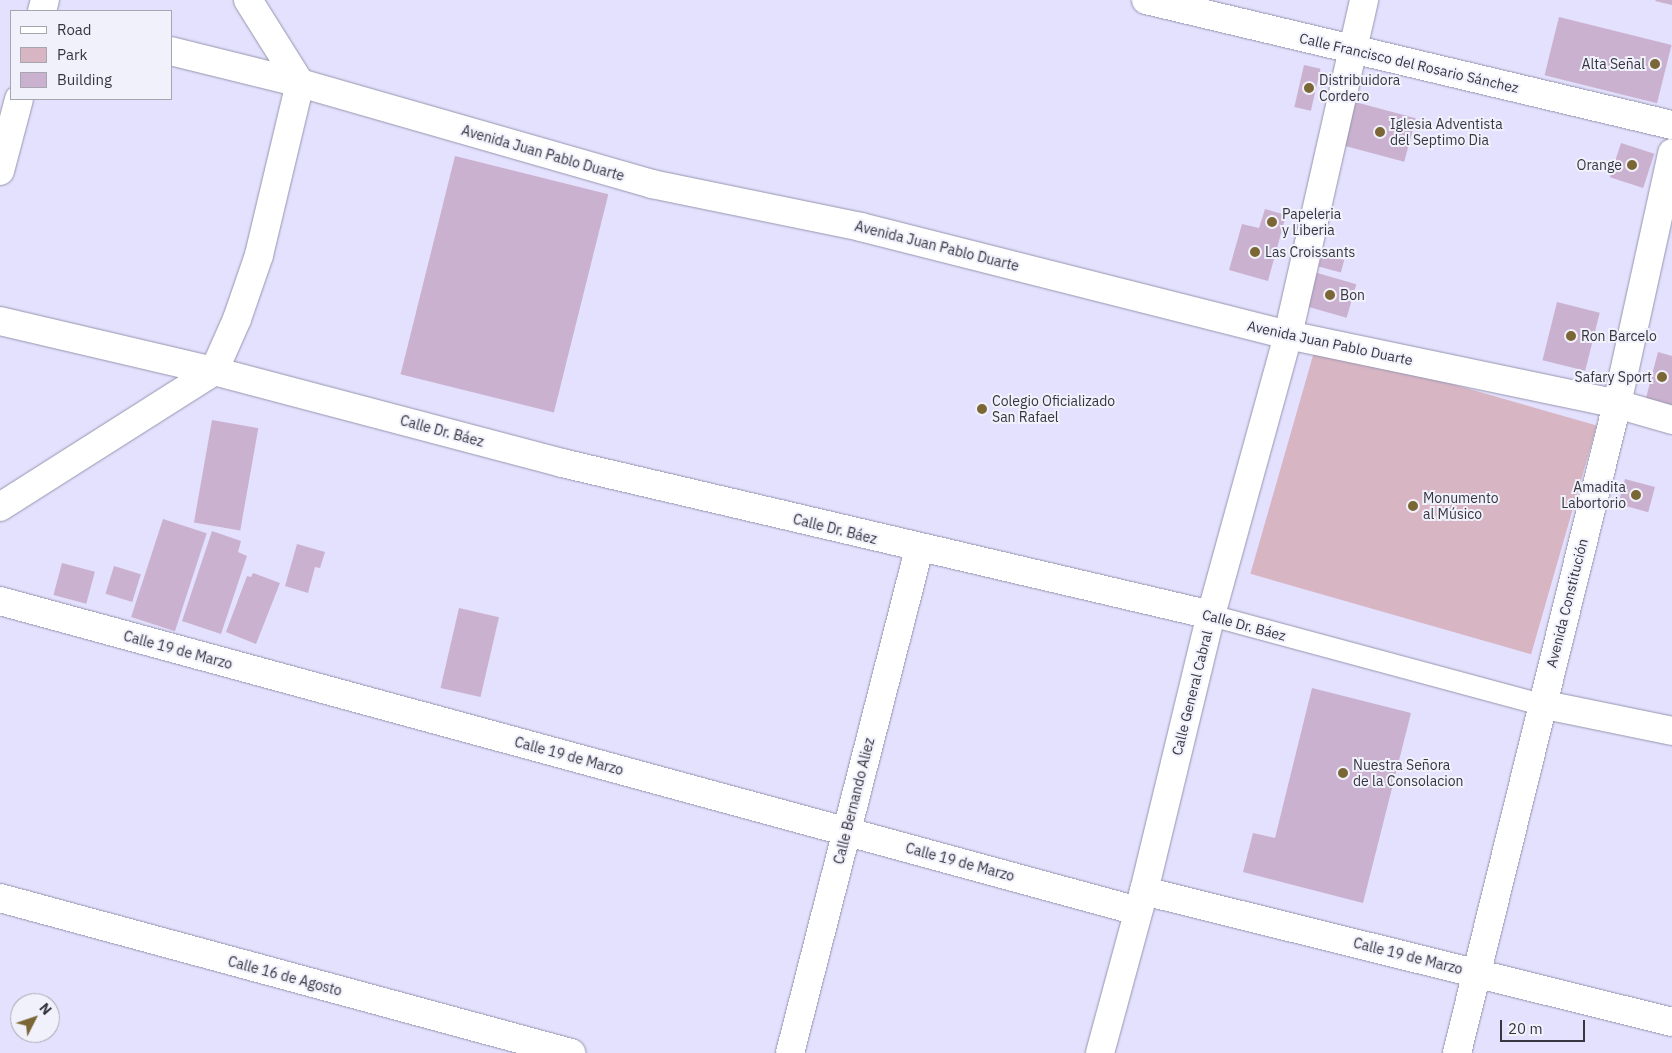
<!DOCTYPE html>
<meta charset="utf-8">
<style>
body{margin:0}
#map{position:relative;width:1672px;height:1053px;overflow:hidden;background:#e3e1fd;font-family:"IBM Plex Sans",sans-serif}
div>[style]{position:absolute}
.green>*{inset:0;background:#d7b5c3;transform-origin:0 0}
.building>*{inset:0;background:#cab1cf;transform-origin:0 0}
.roads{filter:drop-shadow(0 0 1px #9695af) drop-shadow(0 0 1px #9695af)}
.pedestrian>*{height:21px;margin:-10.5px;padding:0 10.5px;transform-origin:10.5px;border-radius:10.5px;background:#fff}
.minor>*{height:28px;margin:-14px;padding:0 14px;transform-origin:14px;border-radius:14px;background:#fff}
.tertiary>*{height:28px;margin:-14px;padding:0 14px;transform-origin:14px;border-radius:14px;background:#fff}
.secondary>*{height:28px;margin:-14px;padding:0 14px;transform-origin:14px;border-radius:14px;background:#fff}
.dots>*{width:14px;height:14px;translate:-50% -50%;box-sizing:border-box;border:2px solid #f1f1fc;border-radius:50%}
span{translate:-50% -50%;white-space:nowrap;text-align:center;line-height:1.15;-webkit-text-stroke:4px #f1f1fc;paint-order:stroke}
.street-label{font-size:14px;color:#363540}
.poi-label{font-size:14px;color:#363540}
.right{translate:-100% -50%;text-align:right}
.left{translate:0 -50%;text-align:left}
.legend{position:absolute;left:10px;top:10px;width:162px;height:90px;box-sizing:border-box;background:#f1f1fc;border:1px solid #a6a6b1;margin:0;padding:6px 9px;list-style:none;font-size:15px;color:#363540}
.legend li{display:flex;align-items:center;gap:10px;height:25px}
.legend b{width:25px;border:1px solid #a6a6b1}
.north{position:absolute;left:10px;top:993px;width:50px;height:50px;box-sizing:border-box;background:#f1f1fc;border:1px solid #a6a6b1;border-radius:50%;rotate:49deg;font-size:14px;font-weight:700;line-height:20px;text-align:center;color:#363540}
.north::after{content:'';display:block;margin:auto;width:18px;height:22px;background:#7a6735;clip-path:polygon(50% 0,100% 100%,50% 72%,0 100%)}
.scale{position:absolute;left:1500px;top:1020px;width:85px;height:22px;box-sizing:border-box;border:2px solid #363540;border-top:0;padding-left:6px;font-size:15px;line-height:18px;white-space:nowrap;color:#363540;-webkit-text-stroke:4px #f1f1fc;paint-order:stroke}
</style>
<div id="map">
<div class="green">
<div style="left:1316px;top:345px;width:292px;height:238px;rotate:16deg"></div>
</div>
<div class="building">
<div style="clip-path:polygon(1672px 0,1672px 5px,1655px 1px,1656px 0)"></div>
<div style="left:1559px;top:17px;width:116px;height:60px;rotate:14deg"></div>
<div style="left:1304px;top:65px;width:17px;height:43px;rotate:13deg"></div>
<div style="left:1355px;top:102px;width:63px;height:45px;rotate:15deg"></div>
<div style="left:1621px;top:143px;width:35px;height:36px;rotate:18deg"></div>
<div style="left:455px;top:156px;width:158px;height:225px;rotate:14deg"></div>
<div style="clip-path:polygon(1265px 209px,1286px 215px,1268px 281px,1229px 270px,1242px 224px,1259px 228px)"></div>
<div style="left:1322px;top:254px;width:23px;height:13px;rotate:15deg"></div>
<div style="left:1314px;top:272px;width:44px;height:35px;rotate:16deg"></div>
<div style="left:1557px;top:302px;width:44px;height:60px;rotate:14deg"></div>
<div style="clip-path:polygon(1658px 352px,1672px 356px,1672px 405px,1646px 398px)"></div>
<div style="left:212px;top:420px;width:47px;height:104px;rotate:10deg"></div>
<div style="left:1625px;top:479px;width:31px;height:26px;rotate:15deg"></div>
<div style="left:163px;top:519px;width:46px;height:103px;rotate:18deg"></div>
<div style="clip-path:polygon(212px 531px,241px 541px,238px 552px,247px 556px,221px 634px,182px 621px)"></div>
<div style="clip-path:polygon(297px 544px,325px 552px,320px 568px,315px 567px,308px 593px,285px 586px)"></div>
<div style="left:62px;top:563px;width:34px;height:33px;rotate:15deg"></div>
<div style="left:114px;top:566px;width:28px;height:29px;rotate:17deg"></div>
<div style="clip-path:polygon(253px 573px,280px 583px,256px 644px,226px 632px,247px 576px,251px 577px)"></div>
<div style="left:459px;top:608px;width:41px;height:82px;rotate:13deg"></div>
<div style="clip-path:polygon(1312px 688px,1411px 713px,1363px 903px,1243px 872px,1253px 833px,1275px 838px)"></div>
</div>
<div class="roads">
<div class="pedestrian">
<div style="left:1211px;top:615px;width:342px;rotate:15.1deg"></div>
</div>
<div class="minor">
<div style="left:42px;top:11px;width:11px;rotate:-75deg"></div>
<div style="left:0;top:171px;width:74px;rotate:-75.2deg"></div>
<div style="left:0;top:321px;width:220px;rotate:13.2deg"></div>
<div style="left:214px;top:371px;width:360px;rotate:14.8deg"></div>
<div style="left:562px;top:463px;width:667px;rotate:13.18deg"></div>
<div style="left:0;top:507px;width:254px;rotate:-32.4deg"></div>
<div style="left:214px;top:371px;width:57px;rotate:-66.1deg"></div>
<div style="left:237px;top:319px;width:68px;rotate:-71deg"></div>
<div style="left:259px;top:255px;width:177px;rotate:-76.6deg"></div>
<div style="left:300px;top:83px;width:133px;rotate:-166.1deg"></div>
<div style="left:0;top:601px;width:1179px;rotate:15.24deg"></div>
<div style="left:1541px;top:704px;width:134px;rotate:11.6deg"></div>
<div style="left:1144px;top:891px;width:544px;rotate:13.93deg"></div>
<div style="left:0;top:898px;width:592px;rotate:15.19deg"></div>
<div style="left:790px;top:1053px;width:520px;rotate:-75.64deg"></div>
</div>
<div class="tertiary">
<div style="left:248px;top:0;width:98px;rotate:57.9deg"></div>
<div style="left:300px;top:83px;width:366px;rotate:16deg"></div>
<div style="left:652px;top:184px;width:213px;rotate:11.6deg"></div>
<div style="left:861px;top:227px;width:440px;rotate:14.2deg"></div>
<div style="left:1288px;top:335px;width:336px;rotate:11.8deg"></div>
<div style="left:1617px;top:404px;width:57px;rotate:16.2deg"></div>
<div style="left:1146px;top:0;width:541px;rotate:13.37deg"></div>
<div style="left:1100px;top:1053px;width:168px;rotate:-74.8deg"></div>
<div style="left:1144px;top:891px;width:284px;rotate:-76.4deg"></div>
<div style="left:1211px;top:615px;width:290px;rotate:-74.6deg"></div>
<div style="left:1288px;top:335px;width:344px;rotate:-77.2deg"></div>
</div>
<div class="secondary">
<div style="left:1457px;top:1053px;width:668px;rotate:-76.15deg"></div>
<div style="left:1617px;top:404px;width:257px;rotate:-77.6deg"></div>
</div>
</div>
<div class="dots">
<div style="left:1655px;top:64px;background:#7a6735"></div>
<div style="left:1309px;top:88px;background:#7a6735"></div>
<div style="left:1380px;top:132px;background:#7a6735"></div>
<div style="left:1632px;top:165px;background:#7a6735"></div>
<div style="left:1272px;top:222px;background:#7a6735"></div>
<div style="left:1255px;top:252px;background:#7a6735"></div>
<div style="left:1330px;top:295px;background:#7a6735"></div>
<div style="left:1571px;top:336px;background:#7a6735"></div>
<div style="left:1662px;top:377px;background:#7a6735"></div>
<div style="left:982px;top:409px;background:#7a6735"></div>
<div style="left:1636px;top:495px;background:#7a6735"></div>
<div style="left:1413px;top:506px;background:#7a6735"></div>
<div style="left:1343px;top:773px;background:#7a6735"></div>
</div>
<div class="street-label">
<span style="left:1409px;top:63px;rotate:13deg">Calle Francisco del Rosario Sánchez</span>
<span style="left:543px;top:153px;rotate:16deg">Avenida Juan Pablo Duarte</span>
<span style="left:937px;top:246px;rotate:14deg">Avenida Juan Pablo Duarte</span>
<span style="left:1330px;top:343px;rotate:12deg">Avenida Juan Pablo Duarte</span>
<span style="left:442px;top:431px;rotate:15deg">Calle Dr. Báez</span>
<span style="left:835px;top:529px;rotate:14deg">Calle Dr. Báez</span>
<span style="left:1567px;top:603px;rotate:-76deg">Avenida Constitución</span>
<span style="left:1244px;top:625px;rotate:15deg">Calle Dr. Báez</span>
<span style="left:178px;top:650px;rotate:15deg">Calle 19 de Marzo</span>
<span style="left:1192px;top:693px;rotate:-76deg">Calle General Cabral</span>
<span style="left:569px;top:756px;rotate:15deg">Calle 19 de Marzo</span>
<span style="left:854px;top:801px;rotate:-76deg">Calle Bernando Aliez</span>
<span style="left:960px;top:862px;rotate:15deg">Calle 19 de Marzo</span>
<span style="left:1408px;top:956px;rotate:14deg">Calle 19 de Marzo</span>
<span style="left:285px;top:976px;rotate:15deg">Calle 16 de Agosto</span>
</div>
<div class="poi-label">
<span class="right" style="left:1645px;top:64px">Alta Señal</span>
<span class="left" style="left:1319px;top:88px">Distribuidora<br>Cordero</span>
<span class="left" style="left:1390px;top:132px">Iglesia Adventista<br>del Septimo Dia</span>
<span class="right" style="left:1622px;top:165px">Orange</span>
<span class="left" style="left:1282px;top:222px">Papeleria<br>y Liberia</span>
<span class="left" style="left:1265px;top:252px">Las Croissants</span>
<span class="left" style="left:1340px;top:295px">Bon</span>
<span class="left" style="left:1581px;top:336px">Ron Barcelo</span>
<span class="right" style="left:1652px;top:377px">Safary Sport</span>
<span class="left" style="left:992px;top:409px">Colegio Oficializado<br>San Rafael</span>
<span class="right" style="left:1626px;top:495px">Amadita<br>Labortorio</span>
<span class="left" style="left:1423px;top:506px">Monumento<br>al Músico</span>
<span class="left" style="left:1353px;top:773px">Nuestra Señora<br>de la Consolacion</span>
</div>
<ul class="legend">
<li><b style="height:6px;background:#fff"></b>Road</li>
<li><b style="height:14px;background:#d7b5c3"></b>Park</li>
<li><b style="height:14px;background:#cab1cf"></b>Building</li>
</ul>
<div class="north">N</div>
<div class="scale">20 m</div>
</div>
